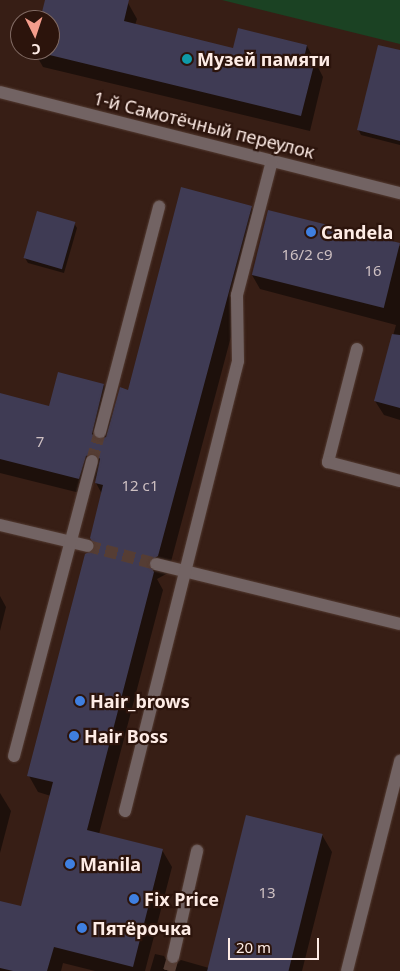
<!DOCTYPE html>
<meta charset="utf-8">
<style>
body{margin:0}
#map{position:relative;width:400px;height:971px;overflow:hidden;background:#371e15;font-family:"Noto Sans",sans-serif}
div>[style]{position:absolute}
.green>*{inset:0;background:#1b4223}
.shadow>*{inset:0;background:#0007}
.building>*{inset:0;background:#3f3b54;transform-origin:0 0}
.minor-tunnel>*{height:12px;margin-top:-6px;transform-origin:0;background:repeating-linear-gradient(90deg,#553d34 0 12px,transparent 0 18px)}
.roads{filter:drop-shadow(0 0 1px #533b32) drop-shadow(0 0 1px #533b32)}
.minor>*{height:12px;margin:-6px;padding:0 6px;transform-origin:6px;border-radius:6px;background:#726363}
.dots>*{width:14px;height:14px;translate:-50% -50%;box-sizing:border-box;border:2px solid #2c140c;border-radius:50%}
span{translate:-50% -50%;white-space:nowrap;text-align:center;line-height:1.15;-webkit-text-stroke:4.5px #2c140c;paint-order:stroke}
.number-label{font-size:15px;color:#cec0c2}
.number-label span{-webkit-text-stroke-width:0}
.poi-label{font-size:18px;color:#feece6;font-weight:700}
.left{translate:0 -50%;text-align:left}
.street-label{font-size:18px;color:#feece6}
.north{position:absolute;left:10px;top:10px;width:50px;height:50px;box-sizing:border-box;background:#2c140c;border:1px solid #806a63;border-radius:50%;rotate:176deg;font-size:14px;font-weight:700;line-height:20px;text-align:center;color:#feece6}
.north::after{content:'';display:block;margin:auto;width:18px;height:22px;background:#f49d8c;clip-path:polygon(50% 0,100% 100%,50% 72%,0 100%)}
.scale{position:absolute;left:228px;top:938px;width:91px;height:22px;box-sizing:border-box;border:2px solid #feece6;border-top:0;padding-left:6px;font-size:15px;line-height:18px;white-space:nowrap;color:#feece6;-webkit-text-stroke:4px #2c140c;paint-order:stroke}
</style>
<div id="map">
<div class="green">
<div style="clip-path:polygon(222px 0,400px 0,400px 44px)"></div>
</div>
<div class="shadow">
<div style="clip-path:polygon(46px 0,128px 3px,137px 19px,135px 25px,234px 49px,307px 46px,323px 77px,310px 131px,43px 67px,34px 51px,50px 50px,50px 20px,41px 20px)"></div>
<div style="clip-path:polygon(400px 52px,400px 145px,361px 135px,358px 129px)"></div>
<div style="clip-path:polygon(251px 207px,261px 224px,168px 573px,157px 579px,163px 590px,99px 834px,162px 850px,172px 867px,145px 971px,95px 971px,63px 963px,61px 971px,0 971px,0 902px,22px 908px,51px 796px,38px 792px,29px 776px,97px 549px,102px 494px,96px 483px,98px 473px,88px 495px,0 473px,0 395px,50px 407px,104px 385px,113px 401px,110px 421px,121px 389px,129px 391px)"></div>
<div style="clip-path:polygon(74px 223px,77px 228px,64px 273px,28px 263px,25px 258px)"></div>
<div style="clip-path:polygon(400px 246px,400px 420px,384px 415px,375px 401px,396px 325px,260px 289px,252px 275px)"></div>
<div style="clip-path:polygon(0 596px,6px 607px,0 631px)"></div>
<div style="clip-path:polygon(0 793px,11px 811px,0 853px)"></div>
<div style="clip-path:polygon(322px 835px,332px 852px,302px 971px,150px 971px,155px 954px,164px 956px,170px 966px,181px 960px,209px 968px)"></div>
</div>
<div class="building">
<div style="clip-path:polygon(45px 0,129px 0,124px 21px,233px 48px,238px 28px,307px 45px,304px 58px,315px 61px,301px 116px,33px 51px,50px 50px,50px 20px,40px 20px)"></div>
<div style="clip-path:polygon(378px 45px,400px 50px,400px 141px,357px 130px)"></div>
<div style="clip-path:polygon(181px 187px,252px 206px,158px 556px,148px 562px,154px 572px,87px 830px,163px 849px,133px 967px,54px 947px,47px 971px,13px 971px,0 968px,0 901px,21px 906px,53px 782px,27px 776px,85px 554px,96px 548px,90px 538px,103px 485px,95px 483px,100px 459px,95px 453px,86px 456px,79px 479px,0 459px,0 393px,49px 406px,58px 372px,104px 384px,92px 434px,98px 440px,106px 437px,120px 387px,128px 390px)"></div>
<div style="left:268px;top:210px;width:136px;height:67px;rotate:14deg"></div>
<div style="left:37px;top:211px;width:40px;height:49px;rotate:16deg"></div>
<div style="clip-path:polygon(392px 334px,400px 335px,400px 408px,374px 401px)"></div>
<div style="left:246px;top:815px;width:79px;height:161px;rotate:14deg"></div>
</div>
<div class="minor-tunnel">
<div style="left:92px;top:461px;width:30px;rotate:-75deg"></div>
<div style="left:88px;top:546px;width:70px;rotate:14.8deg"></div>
<div style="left:169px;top:971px;width:15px;rotate:-74deg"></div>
</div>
<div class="roads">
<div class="minor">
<div style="left:0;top:92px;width:413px;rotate:14.2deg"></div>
<div style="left:357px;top:349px;width:117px;rotate:104.4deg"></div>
<div style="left:328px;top:462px;width:74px;rotate:14.8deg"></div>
<div style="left:100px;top:432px;width:233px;rotate:-75.3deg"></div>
<div style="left:0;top:525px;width:90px;rotate:13.4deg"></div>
<div style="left:156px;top:564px;width:251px;rotate:13.8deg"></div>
<div style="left:14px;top:756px;width:305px;rotate:-75.2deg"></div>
<div style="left:125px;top:811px;width:464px;rotate:-75.9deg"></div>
<div style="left:238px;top:361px;width:66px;rotate:-90.9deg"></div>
<div style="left:237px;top:295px;width:138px;rotate:-75.4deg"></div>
<div style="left:173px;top:957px;width:109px;rotate:-77.2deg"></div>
<div style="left:347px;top:971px;width:217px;rotate:-75.8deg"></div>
</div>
</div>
<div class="dots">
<div style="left:187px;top:59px;background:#0f9aa8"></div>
<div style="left:311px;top:232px;background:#3f7fe0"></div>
<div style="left:80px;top:701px;background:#3f7fe0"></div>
<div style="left:74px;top:736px;background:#3f7fe0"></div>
<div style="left:70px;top:864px;background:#3f7fe0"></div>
<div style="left:134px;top:899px;background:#3f7fe0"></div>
<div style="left:82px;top:928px;background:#3f7fe0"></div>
</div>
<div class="number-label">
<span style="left:307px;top:255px">16/2 с9</span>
<span style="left:373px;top:271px">16</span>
<span style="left:40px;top:442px">7</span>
<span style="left:140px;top:486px">12 с1</span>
<span style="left:267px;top:893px">13</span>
</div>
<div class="poi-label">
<span class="left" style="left:197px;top:59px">Музей памяти</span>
<span class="left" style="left:321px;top:232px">Candela</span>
<span class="left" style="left:90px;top:701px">Hair_brows</span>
<span class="left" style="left:84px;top:736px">Hair Boss</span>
<span class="left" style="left:80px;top:864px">Manila</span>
<span class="left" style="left:144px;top:899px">Fix Price</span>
<span class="left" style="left:92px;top:928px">Пятёрочка</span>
</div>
<div class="street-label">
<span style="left:204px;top:125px;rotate:14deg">1-й Самотёчный переулок</span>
</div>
<div class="north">С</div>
<div class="scale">20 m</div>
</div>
